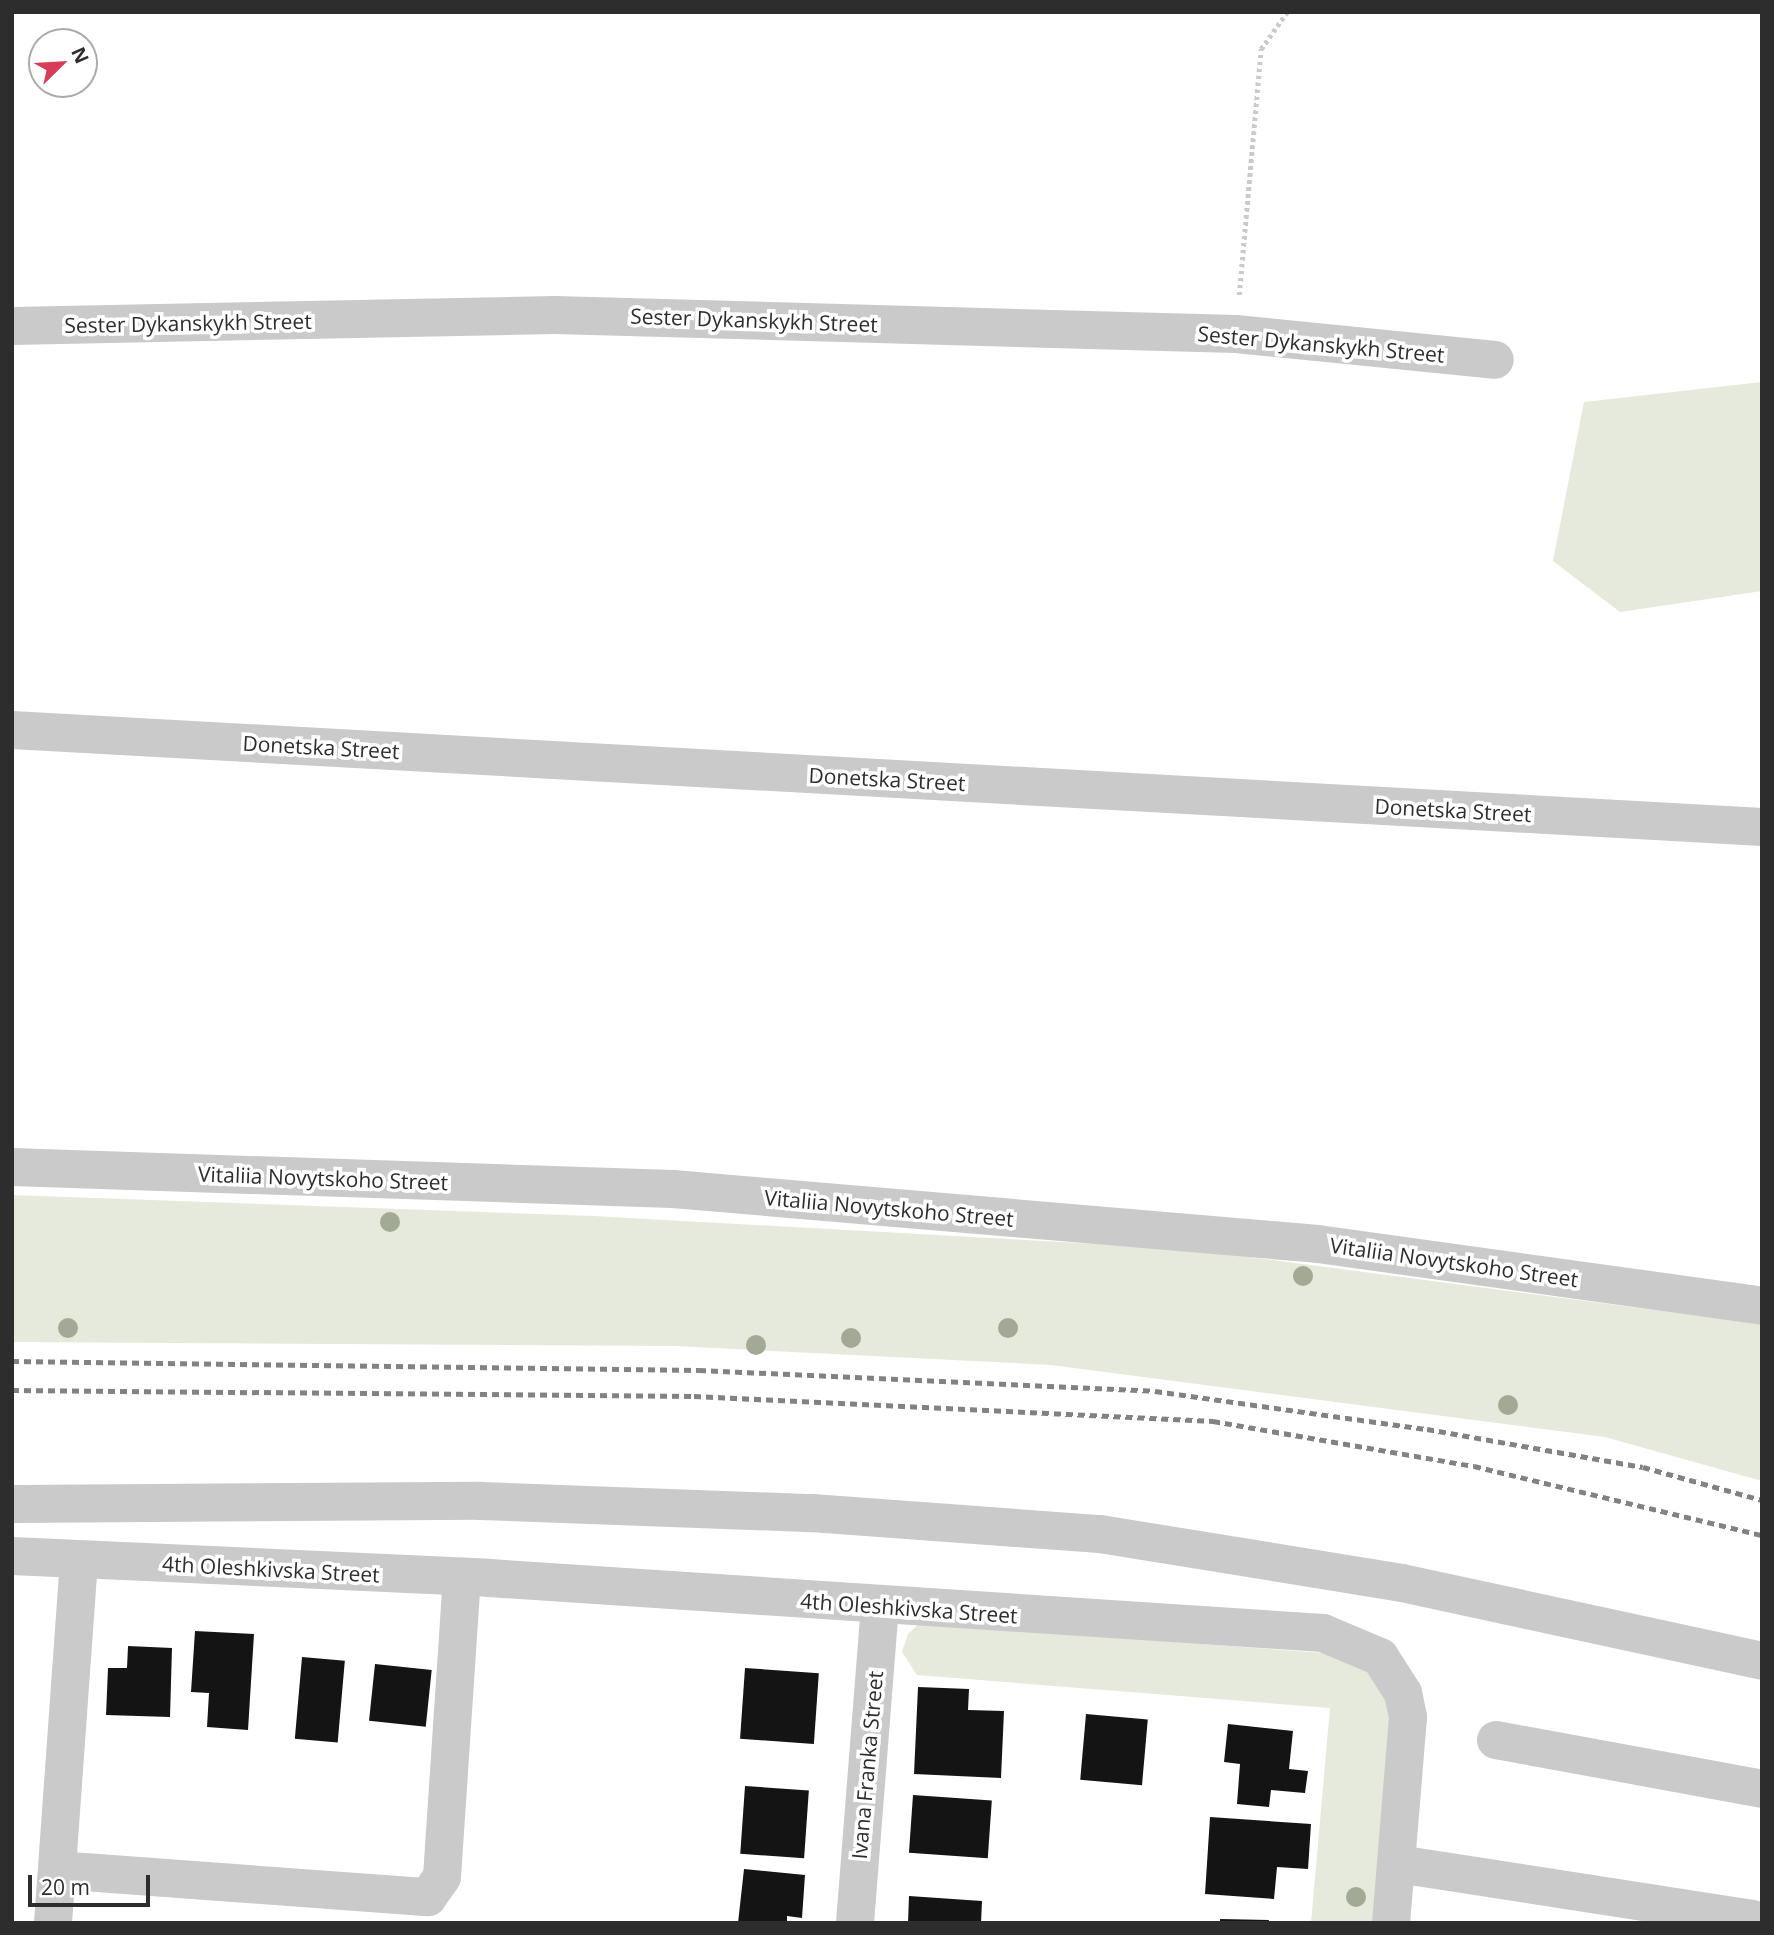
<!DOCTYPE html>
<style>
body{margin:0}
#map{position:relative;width:1774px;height:1935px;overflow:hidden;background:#fff;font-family:"Open Sans",sans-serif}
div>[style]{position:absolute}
.green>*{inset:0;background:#e5eadc}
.building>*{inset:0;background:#141414;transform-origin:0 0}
.path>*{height:4.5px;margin-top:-2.25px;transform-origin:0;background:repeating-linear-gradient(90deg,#cacaca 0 3.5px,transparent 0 7px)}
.minor>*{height:38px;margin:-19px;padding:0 19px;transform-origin:19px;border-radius:19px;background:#cacaca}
.rail>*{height:5px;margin-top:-2.5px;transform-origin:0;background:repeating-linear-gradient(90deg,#828282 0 7px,transparent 0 12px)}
.trees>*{width:20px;height:20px;margin:-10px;border-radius:50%;background:#a2aa95}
span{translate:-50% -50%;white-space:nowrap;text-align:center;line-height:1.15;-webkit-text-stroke:7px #fff;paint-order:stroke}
.street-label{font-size:21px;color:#2d2d2d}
.frame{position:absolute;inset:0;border:14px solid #2d2d2d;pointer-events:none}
.north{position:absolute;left:28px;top:28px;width:70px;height:70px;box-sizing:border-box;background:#fff;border:2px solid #ababab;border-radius:50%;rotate:66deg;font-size:19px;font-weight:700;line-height:28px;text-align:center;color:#2d2d2d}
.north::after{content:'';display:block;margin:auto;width:24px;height:32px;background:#d73d59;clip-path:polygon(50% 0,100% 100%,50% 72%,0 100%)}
.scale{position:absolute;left:28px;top:1875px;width:122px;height:32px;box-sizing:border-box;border:4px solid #2d2d2d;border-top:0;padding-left:9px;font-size:21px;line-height:24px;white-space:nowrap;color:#2d2d2d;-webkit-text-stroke:5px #fff;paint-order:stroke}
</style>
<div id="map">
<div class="green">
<div style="clip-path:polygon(1762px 382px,1762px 591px,1620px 612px,1553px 561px,1584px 402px)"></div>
<div style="clip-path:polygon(12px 1195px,594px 1216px,1188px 1249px,1762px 1324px,1762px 1481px,1605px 1437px,1051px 1365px,674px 1346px,12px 1342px)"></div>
<div style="clip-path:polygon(920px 1623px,1323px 1653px,1357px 1664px,1378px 1681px,1389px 1707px,1391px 1729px,1375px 1923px,1311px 1923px,1330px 1708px,917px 1675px,902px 1652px,908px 1634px)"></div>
</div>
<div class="building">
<div style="clip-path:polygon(195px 1631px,254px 1634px,248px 1730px,207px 1727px,209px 1693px,191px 1692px)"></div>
<div style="clip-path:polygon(128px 1646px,172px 1648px,170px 1717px,106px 1715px,108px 1668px,127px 1668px)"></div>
<div style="left:302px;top:1657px;width:43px;height:82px;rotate:5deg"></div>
<div style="left:375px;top:1664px;width:57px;height:57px;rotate:6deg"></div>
<div style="left:745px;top:1668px;width:74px;height:71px;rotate:4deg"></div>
<div style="clip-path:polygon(918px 1687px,969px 1689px,968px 1710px,1004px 1711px,1001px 1778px,914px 1774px)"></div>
<div style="left:1086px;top:1714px;width:62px;height:66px;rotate:5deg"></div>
<div style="clip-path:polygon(1228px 1724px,1293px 1731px,1289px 1769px,1308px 1771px,1305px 1793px,1271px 1790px,1269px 1807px,1237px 1804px,1240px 1764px,1224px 1762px)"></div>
<div style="left:745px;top:1786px;width:64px;height:68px;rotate:4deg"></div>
<div style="left:913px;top:1795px;width:79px;height:58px;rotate:4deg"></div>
<div style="clip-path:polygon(1210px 1817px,1311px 1824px,1308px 1869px,1277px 1867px,1274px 1899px,1205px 1894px)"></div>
<div style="clip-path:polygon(744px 1869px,805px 1875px,802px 1918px,787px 1916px,787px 1923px,738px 1923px)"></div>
<div style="clip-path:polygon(909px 1896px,982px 1901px,981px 1923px,908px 1923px)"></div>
<div style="clip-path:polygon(1220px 1919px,1269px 1920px,1268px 1923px,1220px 1923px)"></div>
</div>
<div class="path">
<div style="left:1239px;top:295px;width:247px;rotate:-84.9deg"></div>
<div style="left:1261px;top:49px;width:45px;rotate:-54.9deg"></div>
</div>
<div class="minor">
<div style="left:12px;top:326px;width:542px;rotate:-1.16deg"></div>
<div style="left:554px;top:315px;width:682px;rotate:1.6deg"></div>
<div style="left:1236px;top:334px;width:260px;rotate:5.7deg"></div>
<div style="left:12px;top:730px;width:1753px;rotate:3.17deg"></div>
<div style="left:12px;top:1167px;width:661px;rotate:1.91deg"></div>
<div style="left:673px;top:1189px;width:647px;rotate:4.87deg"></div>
<div style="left:1318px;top:1244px;width:448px;rotate:7.9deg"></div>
<div style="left:12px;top:1504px;width:468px;rotate:-0.4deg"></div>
<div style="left:480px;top:1501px;width:332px;rotate:2.1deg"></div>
<div style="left:812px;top:1513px;width:289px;rotate:4.2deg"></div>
<div style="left:1100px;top:1534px;width:306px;rotate:9.2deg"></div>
<div style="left:1402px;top:1583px;width:368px;rotate:12.2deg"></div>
<div style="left:12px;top:1556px;width:478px;rotate:2.6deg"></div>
<div style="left:489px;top:1578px;width:836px;rotate:3.77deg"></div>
<div style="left:1323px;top:1633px;width:62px;rotate:22.8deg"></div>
<div style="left:1380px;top:1657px;width:43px;rotate:57.4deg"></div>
<div style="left:1403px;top:1693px;width:25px;rotate:78deg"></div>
<div style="left:1408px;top:1717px;width:207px;rotate:94.7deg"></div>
<div style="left:1496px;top:1740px;width:270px;rotate:10.4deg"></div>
<div style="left:1398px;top:1864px;width:359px;rotate:8.8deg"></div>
<div style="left:57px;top:1870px;width:372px;rotate:4.2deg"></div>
<div style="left:428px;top:1897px;width:24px;rotate:-55deg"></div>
<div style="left:442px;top:1877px;width:301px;rotate:-86.2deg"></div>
<div style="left:53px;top:1923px;width:364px;rotate:-85.9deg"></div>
<div style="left:855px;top:1923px;width:317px;rotate:-85.5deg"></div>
</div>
<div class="rail">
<div style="left:12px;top:1361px;width:687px;rotate:0.75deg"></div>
<div style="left:699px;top:1370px;width:456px;rotate:2.6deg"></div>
<div style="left:1155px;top:1391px;width:275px;rotate:8deg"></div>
<div style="left:1427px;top:1429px;width:219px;rotate:10deg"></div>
<div style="left:1643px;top:1467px;width:123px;rotate:15.5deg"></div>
<div style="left:12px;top:1390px;width:682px;rotate:0.5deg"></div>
<div style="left:694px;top:1396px;width:520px;rotate:2.76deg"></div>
<div style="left:1213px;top:1421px;width:265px;rotate:9.8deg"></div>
<div style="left:1474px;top:1466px;width:296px;rotate:13.5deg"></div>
</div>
<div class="trees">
<div style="left:390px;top:1222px"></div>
<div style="left:1303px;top:1276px"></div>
<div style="left:68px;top:1328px"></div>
<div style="left:1008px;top:1328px"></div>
<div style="left:851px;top:1338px"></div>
<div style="left:756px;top:1345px"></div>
<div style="left:1508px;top:1405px"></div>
<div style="left:1356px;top:1897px"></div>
</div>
<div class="street-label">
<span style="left:754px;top:320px;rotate:2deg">Sester Dykanskykh Street</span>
<span style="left:188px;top:323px;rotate:-1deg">Sester Dykanskykh Street</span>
<span style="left:1321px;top:344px;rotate:5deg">Sester Dykanskykh Street</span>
<span style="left:321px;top:747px;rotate:3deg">Donetska Street</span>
<span style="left:887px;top:779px;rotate:3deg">Donetska Street</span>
<span style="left:1453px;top:810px;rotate:3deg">Donetska Street</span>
<span style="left:323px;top:1178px;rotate:2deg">Vitaliia Novytskoho Street</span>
<span style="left:889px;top:1208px;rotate:5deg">Vitaliia Novytskoho Street</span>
<span style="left:1454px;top:1262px;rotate:8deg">Vitaliia Novytskoho Street</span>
<span style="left:271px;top:1569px;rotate:3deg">4th Oleshkivska Street</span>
<span style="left:909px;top:1608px;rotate:4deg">4th Oleshkivska Street</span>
<span style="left:867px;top:1765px;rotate:-85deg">Ivana Franka Street</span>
</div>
<div class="frame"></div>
<div class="north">N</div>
<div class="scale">20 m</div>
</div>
